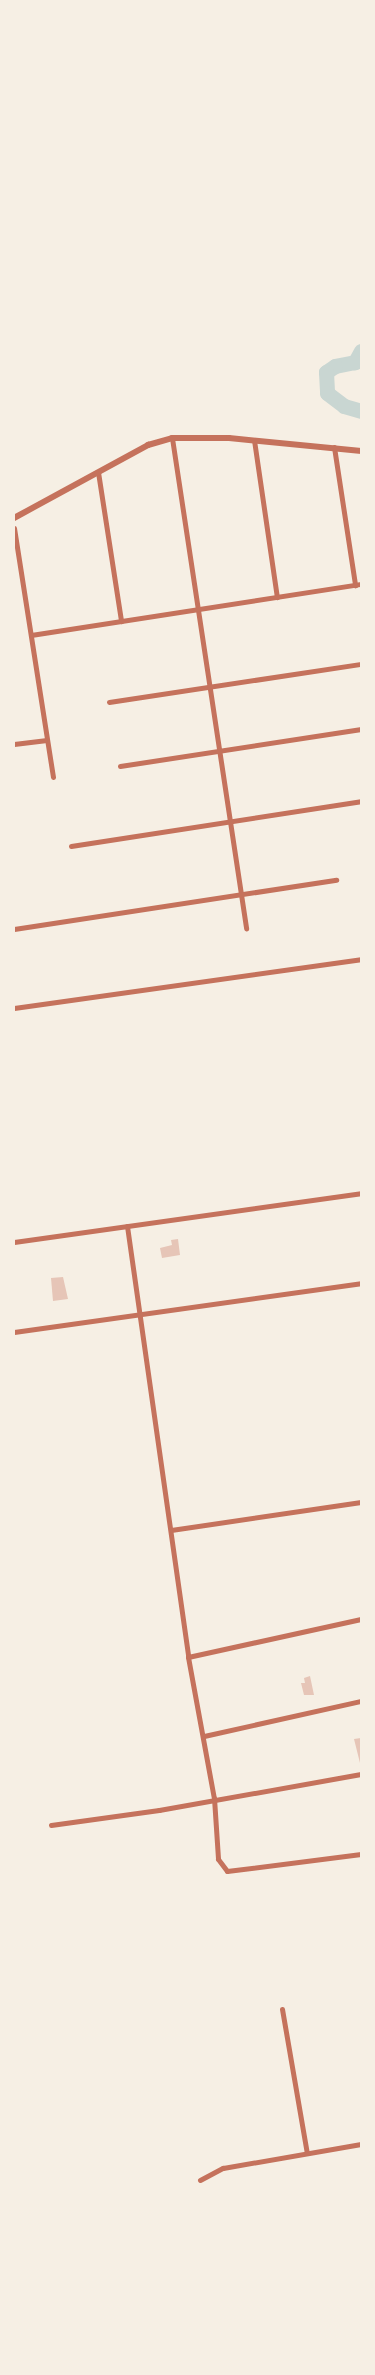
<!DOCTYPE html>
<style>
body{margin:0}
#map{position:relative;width:375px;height:2375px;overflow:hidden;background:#f6efe4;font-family:Raleway,sans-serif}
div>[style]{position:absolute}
.river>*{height:15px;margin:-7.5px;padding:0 7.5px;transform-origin:7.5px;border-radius:7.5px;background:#c9d6d2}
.building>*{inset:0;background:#e6c5b7}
.minor>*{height:5px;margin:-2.5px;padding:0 2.5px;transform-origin:2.5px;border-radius:2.5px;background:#c5725c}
.tertiary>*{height:6px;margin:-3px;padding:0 3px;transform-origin:3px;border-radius:3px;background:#c5725c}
span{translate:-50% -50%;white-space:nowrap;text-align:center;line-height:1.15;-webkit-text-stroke:4px #f6efe4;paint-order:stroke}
.frame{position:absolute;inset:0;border:15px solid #f6efe4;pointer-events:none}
</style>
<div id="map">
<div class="river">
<div style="left:361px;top:351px;width:13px;rotate:119deg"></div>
<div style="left:355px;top:362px;width:20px;rotate:169deg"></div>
<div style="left:335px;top:366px;width:11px;rotate:146deg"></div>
<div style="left:326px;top:372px;width:21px;rotate:87deg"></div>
<div style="left:327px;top:393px;width:21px;rotate:37deg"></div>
<div style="left:344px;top:406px;width:18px;rotate:16deg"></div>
</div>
<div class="building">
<div style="clip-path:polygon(178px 1239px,180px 1255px,162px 1258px,160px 1248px,172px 1245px,171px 1240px)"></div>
<div style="clip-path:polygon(63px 1277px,68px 1299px,53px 1301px,51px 1278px)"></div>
<div style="clip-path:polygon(310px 1676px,314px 1695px,304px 1695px,301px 1683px,305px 1683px,304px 1678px)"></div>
<div style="clip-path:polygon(361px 1738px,361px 1763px,360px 1763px,354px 1739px)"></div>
</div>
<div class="minor">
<div style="left:172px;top:438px;width:496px;rotate:81.4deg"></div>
<div style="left:254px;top:440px;width:159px;rotate:81.7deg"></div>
<div style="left:334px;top:447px;width:140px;rotate:81.3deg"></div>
<div style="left:98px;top:472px;width:151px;rotate:81.2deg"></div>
<div style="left:14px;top:528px;width:252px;rotate:81.1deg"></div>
<div style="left:31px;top:635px;width:334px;rotate:-8.8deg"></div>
<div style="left:109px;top:702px;width:255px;rotate:-8.6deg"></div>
<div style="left:14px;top:744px;width:31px;rotate:-7deg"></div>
<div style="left:120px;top:766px;width:244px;rotate:-8.7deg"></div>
<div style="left:71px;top:846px;width:293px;rotate:-8.8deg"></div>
<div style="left:14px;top:929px;width:326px;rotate:-8.7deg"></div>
<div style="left:14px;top:1008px;width:350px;rotate:-8deg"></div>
<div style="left:127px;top:1226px;width:435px;rotate:81.9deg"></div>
<div style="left:188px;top:1657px;width:143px;rotate:79.6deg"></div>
<div style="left:214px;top:1798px;width:61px;rotate:86.2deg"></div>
<div style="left:218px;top:1859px;width:15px;rotate:53deg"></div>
<div style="left:227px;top:1871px;width:135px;rotate:-7.2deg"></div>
<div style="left:14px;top:1242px;width:350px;rotate:-8deg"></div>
<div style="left:14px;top:1332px;width:350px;rotate:-8deg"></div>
<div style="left:171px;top:1530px;width:192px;rotate:-8.4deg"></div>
<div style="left:188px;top:1657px;width:177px;rotate:-12.4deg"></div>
<div style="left:204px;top:1736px;width:161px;rotate:-12.6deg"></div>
<div style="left:51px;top:1825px;width:109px;rotate:-7.9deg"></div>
<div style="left:159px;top:1810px;width:205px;rotate:-10.1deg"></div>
<div style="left:282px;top:2009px;width:146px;rotate:80.2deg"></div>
<div style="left:200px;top:2180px;width:26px;rotate:-28deg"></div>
<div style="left:223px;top:2168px;width:140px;rotate:-9.9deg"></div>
</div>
<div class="tertiary">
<div style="left:14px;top:518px;width:153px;rotate:-28.6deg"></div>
<div style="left:148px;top:445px;width:25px;rotate:-16deg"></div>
<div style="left:172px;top:438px;width:57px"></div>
<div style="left:229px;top:438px;width:133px;rotate:5.6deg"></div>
</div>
<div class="frame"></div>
</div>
